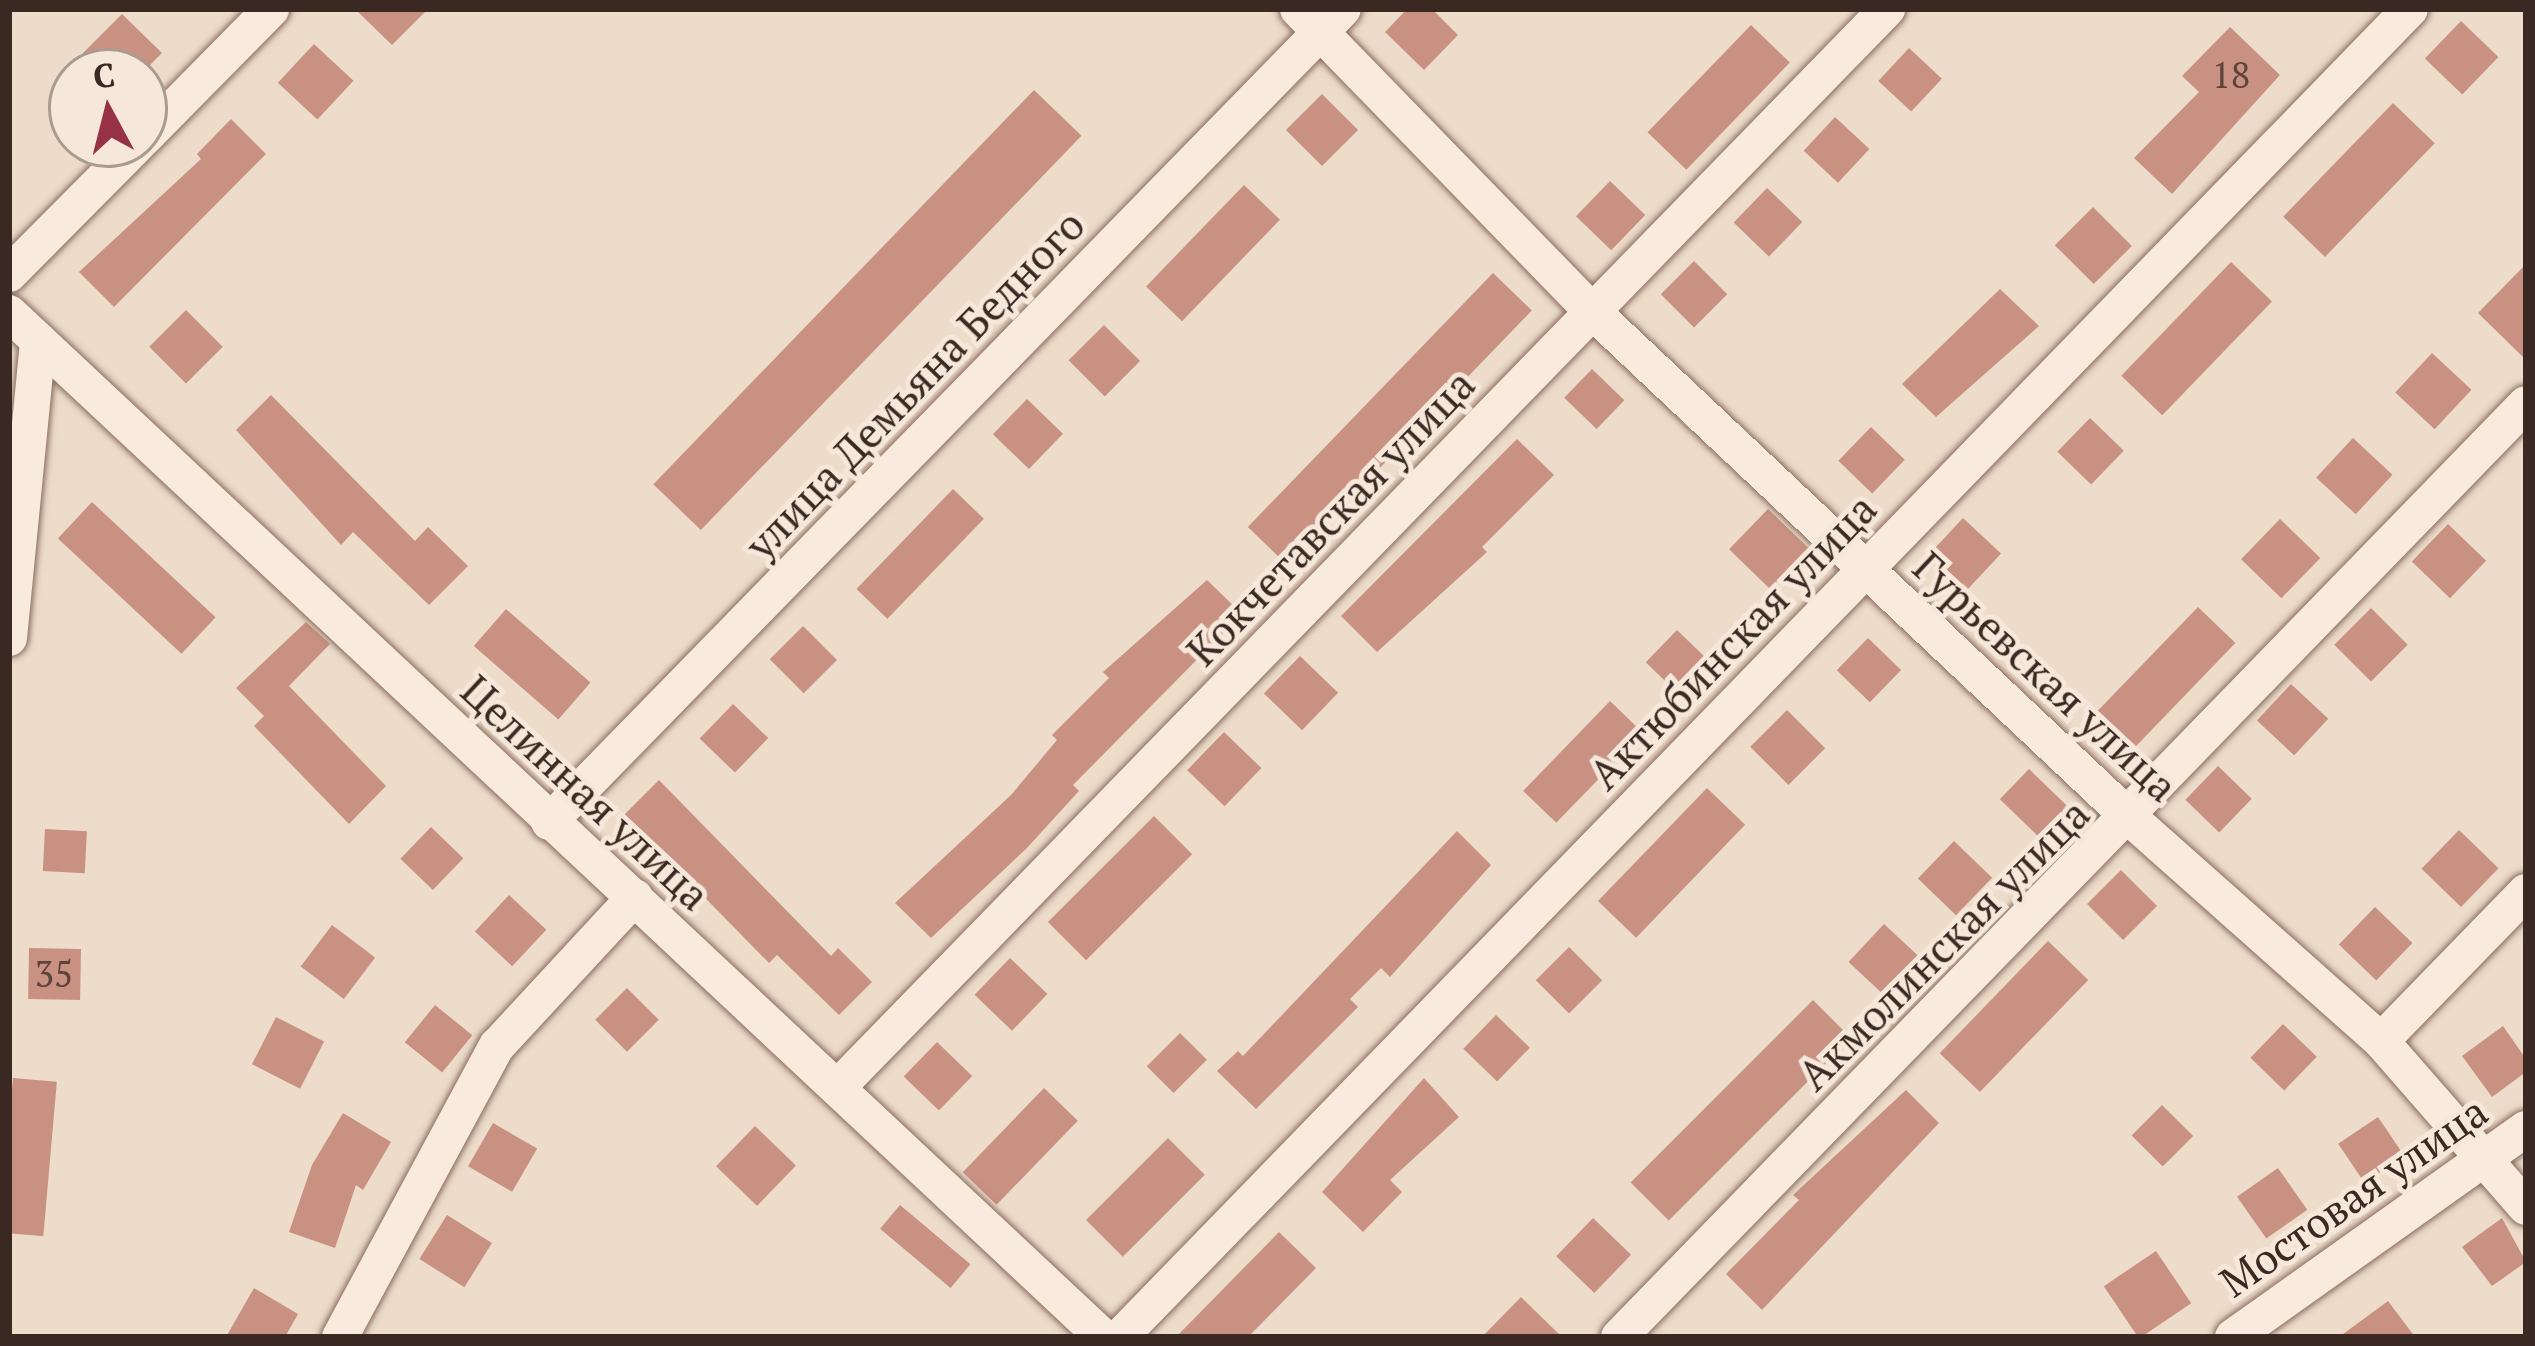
<!DOCTYPE html>
<meta charset="utf-8">
<style>
body{margin:0}
#map{position:relative;width:2535px;height:1346px;overflow:hidden;background:#eddcca;font-family:"PT Serif",serif}
div>[style]{position:absolute}
.building>*{inset:0;background:#c99182;transform-origin:0 0}
.roads{filter:drop-shadow(0 0 3px #896d5f) drop-shadow(0 0 3px #896d5f)}
.minor>*{height:36px;margin:-18px;padding:0 18px;transform-origin:18px;border-radius:18px;background:#f8ebdd}
span{translate:-50% -50%;white-space:nowrap;text-align:center;line-height:1.15;-webkit-text-stroke:10px #f5e7d9;paint-order:stroke}
.number-label{font-size:36px;color:#5e433a}
.number-label span{-webkit-text-stroke-width:0}
.street-label{font-size:42px;color:#3a2922}
.frame{position:absolute;inset:0;border:12px solid #3a2922;pointer-events:none}
.north{position:absolute;left:48px;top:48px;width:120px;height:120px;box-sizing:border-box;background:#f5e7d9;border:3px solid #aa9b90;border-radius:50%;rotate:353deg;font-size:33px;font-weight:700;line-height:48px;text-align:center;color:#3a2922}
.north::after{content:'';display:block;margin:auto;width:42px;height:54px;background:#963146;clip-path:polygon(50% 0,100% 100%,50% 72%,0 100%)}
</style>
<div id="map">
<div class="building">
<div style="clip-path:polygon(355px 9px,428px 9px,392px 45px)"></div>
<div style="clip-path:polygon(1407px 9px,1432px 9px,1458px 35px,1424px 70px,1385px 32px)"></div>
<div style="clip-path:polygon(122px 14px,162px 53px,143px 72px,102px 72px,83px 53px)"></div>
<div style="left:2461px;top:21px;width:52px;height:52px;rotate:44deg"></div>
<div style="left:1751px;top:25px;width:54px;height:149px;rotate:44deg"></div>
<div style="clip-path:polygon(2230px 27px,2280px 75px,2172px 194px,2134px 158px,2199px 92px,2182px 76px)"></div>
<div style="left:314px;top:44px;width:54px;height:53px;rotate:43deg"></div>
<div style="left:1909px;top:48px;width:45px;height:45px;rotate:43deg"></div>
<div style="left:1034px;top:90px;width:66px;height:548px;rotate:44deg"></div>
<div style="left:1322px;top:94px;width:51px;height:51px;rotate:45deg"></div>
<div style="left:2393px;top:103px;width:58px;height:158px;rotate:44deg"></div>
<div style="left:1835px;top:117px;width:47px;height:46px;rotate:43deg"></div>
<div style="clip-path:polygon(231px 119px,266px 154px,114px 307px,79px 272px,201px 159px,197px 154px)"></div>
<div style="left:1610px;top:181px;width:49px;height:49px;rotate:44deg"></div>
<div style="left:1244px;top:185px;width:50px;height:141px;rotate:44deg"></div>
<div style="left:1767px;top:188px;width:49px;height:48px;rotate:44deg"></div>
<div style="left:2093px;top:207px;width:55px;height:54px;rotate:45deg"></div>
<div style="left:1694px;top:261px;width:47px;height:47px;rotate:45deg"></div>
<div style="left:2231px;top:262px;width:57px;height:158px;rotate:44deg"></div>
<div style="clip-path:polygon(2526px 264px,2526px 360px,2478px 313px)"></div>
<div style="left:1493px;top:273px;width:54px;height:353px;rotate:44deg"></div>
<div style="clip-path:polygon(2000px 289px,2039px 326px,1936px 417px,1902px 384px)"></div>
<div style="left:186px;top:310px;width:52px;height:52px;rotate:45deg"></div>
<div style="left:1104px;top:325px;width:51px;height:50px;rotate:45deg"></div>
<div style="left:2432px;top:353px;width:54px;height:54px;rotate:43deg"></div>
<div style="left:1592px;top:369px;width:45px;height:40px;rotate:44deg"></div>
<div style="clip-path:polygon(271px 395px,415px 541px,428px 527px,468px 566px,429px 605px,353px 532px,341px 545px,236px 430px)"></div>
<div style="left:1027px;top:399px;width:50px;height:49px;rotate:44deg"></div>
<div style="left:2090px;top:418px;width:47px;height:47px;rotate:44deg"></div>
<div style="left:1871px;top:427px;width:47px;height:47px;rotate:44deg"></div>
<div style="left:2353px;top:438px;width:54px;height:54px;rotate:43deg"></div>
<div style="clip-path:polygon(1517px 439px,1554px 475px,1482px 547px,1487px 552px,1377px 652px,1341px 616px)"></div>
<div style="left:953px;top:489px;width:43px;height:139px;rotate:44deg"></div>
<div style="left:92px;top:502px;width:169px;height:50px;rotate:43deg"></div>
<div style="left:1768px;top:509px;width:57px;height:56px;rotate:44deg"></div>
<div style="left:1963px;top:518px;width:52px;height:55px;rotate:43deg"></div>
<div style="left:2280px;top:519px;width:56px;height:56px;rotate:44deg"></div>
<div style="left:2448px;top:524px;width:53px;height:52px;rotate:44deg"></div>
<div style="clip-path:polygon(1207px 580px,1242px 614px,1073px 785px,1079px 791px,1026px 849px,931px 938px,895px 903px,1011px 795px,1057px 740px,1052px 735px,1109px 678px,1103px 672px)"></div>
<div style="left:2198px;top:607px;width:52px;height:154px;rotate:44deg"></div>
<div style="left:2371px;top:608px;width:52px;height:52px;rotate:45deg"></div>
<div style="left:506px;top:609px;width:112px;height:49px;rotate:41deg"></div>
<div style="clip-path:polygon(306px 622px,330px 644px,289px 686px,386px 786px,349px 824px,254px 726px,264px 716px,236px 688px)"></div>
<div style="left:803px;top:626px;width:48px;height:47px;rotate:45deg"></div>
<div style="left:1677px;top:630px;width:46px;height:45px;rotate:44deg"></div>
<div style="left:1868px;top:638px;width:46px;height:45px;rotate:44deg"></div>
<div style="left:1300px;top:656px;width:53px;height:52px;rotate:44deg"></div>
<div style="left:2291px;top:684px;width:51px;height:50px;rotate:43deg"></div>
<div style="left:1610px;top:701px;width:46px;height:125px;rotate:44deg"></div>
<div style="left:733px;top:704px;width:49px;height:48px;rotate:44deg"></div>
<div style="left:1787px;top:710px;width:54px;height:52px;rotate:45deg"></div>
<div style="left:1224px;top:732px;width:52px;height:53px;rotate:44deg"></div>
<div style="left:2218px;top:766px;width:47px;height:47px;rotate:44deg"></div>
<div style="left:2029px;top:769px;width:55px;height:42px;rotate:44deg"></div>
<div style="clip-path:polygon(659px 780px,831px 956px,838px 948px,872px 982px,839px 1015px,777px 955px,769px 963px,624px 815px)"></div>
<div style="left:1707px;top:788px;width:53px;height:157px;rotate:44deg"></div>
<div style="left:1154px;top:816px;width:54px;height:150px;rotate:45deg"></div>
<div style="left:431px;top:827px;width:45px;height:44px;rotate:44deg"></div>
<div style="left:45px;top:829px;width:42px;height:42px;rotate:3deg"></div>
<div style="left:2459px;top:830px;width:55px;height:54px;rotate:44deg"></div>
<div style="clip-path:polygon(1457px 831px,1491px 865px,1390px 977px,1381px 968px,1350px 999px,1358px 1007px,1256px 1109px,1217px 1071px,1238px 1051px,1243px 1056px)"></div>
<div style="left:1954px;top:841px;width:53px;height:52px;rotate:44deg"></div>
<div style="left:2121px;top:870px;width:51px;height:48px;rotate:45deg"></div>
<div style="left:509px;top:895px;width:51px;height:50px;rotate:43deg"></div>
<div style="left:2375px;top:907px;width:52px;height:52px;rotate:44deg"></div>
<div style="left:1884px;top:924px;width:54px;height:52px;rotate:43deg"></div>
<div style="left:332px;top:925px;width:54px;height:52px;rotate:37deg"></div>
<div style="left:2048px;top:941px;width:56px;height:156px;rotate:44deg"></div>
<div style="left:1569px;top:947px;width:47px;height:47px;rotate:45deg"></div>
<div style="left:29px;top:948px;width:52px;height:51px;rotate:1deg"></div>
<div style="left:1010px;top:958px;width:52px;height:51px;rotate:44deg"></div>
<div style="left:627px;top:988px;width:45px;height:45px;rotate:45deg"></div>
<div style="left:1813px;top:1000px;width:54px;height:258px;rotate:45deg"></div>
<div style="left:435px;top:1005px;width:48px;height:48px;rotate:39deg"></div>
<div style="left:1496px;top:1015px;width:47px;height:47px;rotate:44deg"></div>
<div style="left:276px;top:1017px;width:54px;height:53px;rotate:27deg"></div>
<div style="left:2283px;top:1024px;width:47px;height:47px;rotate:44deg"></div>
<div style="clip-path:polygon(2503px 1026px,2526px 1059px,2526px 1072px,2492px 1097px,2462px 1056px)"></div>
<div style="left:1180px;top:1033px;width:38px;height:47px;rotate:45deg"></div>
<div style="left:937px;top:1042px;width:49px;height:48px;rotate:44deg"></div>
<div style="left:13px;top:1078px;width:44px;height:155px;rotate:5deg"></div>
<div style="clip-path:polygon(1424px 1078px,1459px 1117px,1390px 1180px,1402px 1192px,1363px 1232px,1322px 1192px)"></div>
<div style="left:1044px;top:1088px;width:47px;height:117px;rotate:44deg"></div>
<div style="clip-path:polygon(1906px 1090px,1939px 1123px,1762px 1310px,1726px 1274px,1799px 1200px,1793px 1195px)"></div>
<div style="left:2162px;top:1105px;width:44px;height:43px;rotate:45deg"></div>
<div style="clip-path:polygon(343px 1113px,391px 1142px,363px 1190px,356px 1185px,335px 1248px,289px 1232px,312px 1165px)"></div>
<div style="left:2378px;top:1117px;width:47px;height:48px;rotate:56deg"></div>
<div style="left:493px;top:1123px;width:51px;height:50px;rotate:30deg"></div>
<div style="left:755px;top:1126px;width:57px;height:56px;rotate:44deg"></div>
<div style="left:1168px;top:1138px;width:52px;height:116px;rotate:45deg"></div>
<div style="left:2278px;top:1168px;width:51px;height:50px;rotate:55deg"></div>
<div style="left:900px;top:1205px;width:92px;height:31px;rotate:40deg"></div>
<div style="left:447px;top:1215px;width:53px;height:52px;rotate:32deg"></div>
<div style="left:1593px;top:1218px;width:53px;height:53px;rotate:44deg"></div>
<div style="clip-path:polygon(2502px 1218px,2526px 1262px,2492px 1286px,2462px 1247px)"></div>
<div style="clip-path:polygon(1279px 1232px,1316px 1268px,1248px 1337px,1176px 1337px)"></div>
<div style="left:2156px;top:1251px;width:63px;height:63px;rotate:56deg"></div>
<div style="clip-path:polygon(254px 1288px,298px 1314px,285px 1337px,226px 1337px)"></div>
<div style="clip-path:polygon(1521px 1297px,1562px 1337px,1482px 1337px)"></div>
<div style="clip-path:polygon(2388px 1301px,2415px 1337px,2339px 1337px)"></div>
</div>
<div class="roads">
<div class="minor">
<div style="left:1298px;top:9px;width:423px;rotate:45.8deg"></div>
<div style="left:1593px;top:312px;width:738px;rotate:43.3deg"></div>
<div style="left:2130px;top:818px;width:336px;rotate:41.6deg"></div>
<div style="left:2381px;top:1041px;width:220px;rotate:48.9deg"></div>
<div style="left:144px;top:138px;width:181px;rotate:-45.4deg"></div>
<div style="left:9px;top:274px;width:183px;rotate:-45.2deg"></div>
<div style="left:9px;top:313px;width:1498px;rotate:43.11deg"></div>
<div style="left:9px;top:638px;width:299px;rotate:-84.4deg"></div>
<div style="left:549px;top:822px;width:1136px;rotate:-45.68deg"></div>
<div style="left:2381px;top:1041px;width:208px;rotate:-45.8deg"></div>
<div style="left:837px;top:1088px;width:1506px;rotate:-45.78deg"></div>
<div style="left:340px;top:1337px;width:331px;rotate:-61.7deg"></div>
<div style="left:497px;top:1046px;width:203px;rotate:-47.2deg"></div>
<div style="left:1120px;top:1337px;width:1851px;rotate:-45.83deg"></div>
<div style="left:1619px;top:1337px;width:1301px;rotate:-45.81deg"></div>
<div style="left:2233px;top:1337px;width:359px;rotate:-35.4deg"></div>
</div>
</div>
<div class="number-label">
<span style="left:2231px;top:75px">18</span>
<span style="left:54px;top:974px">35</span>
</div>
<div class="street-label">
<span style="left:914px;top:384px;rotate:-46deg">улица Демьяна Бедного</span>
<span style="left:1330px;top:517px;rotate:-46deg">Кокчетавская улица</span>
<span style="left:1732px;top:641px;rotate:-46deg">Актюбинская улица</span>
<span style="left:2046px;top:676px;rotate:43deg">Гурьевская улица</span>
<span style="left:586px;top:792px;rotate:43deg">Целинная улица</span>
<span style="left:1943px;top:944px;rotate:-45deg">Акмолинская улица</span>
<span style="left:2353px;top:1196px;rotate:-35deg">Мостовая улица</span>
</div>
<div class="frame"></div>
<div class="north">С</div>
</div>
